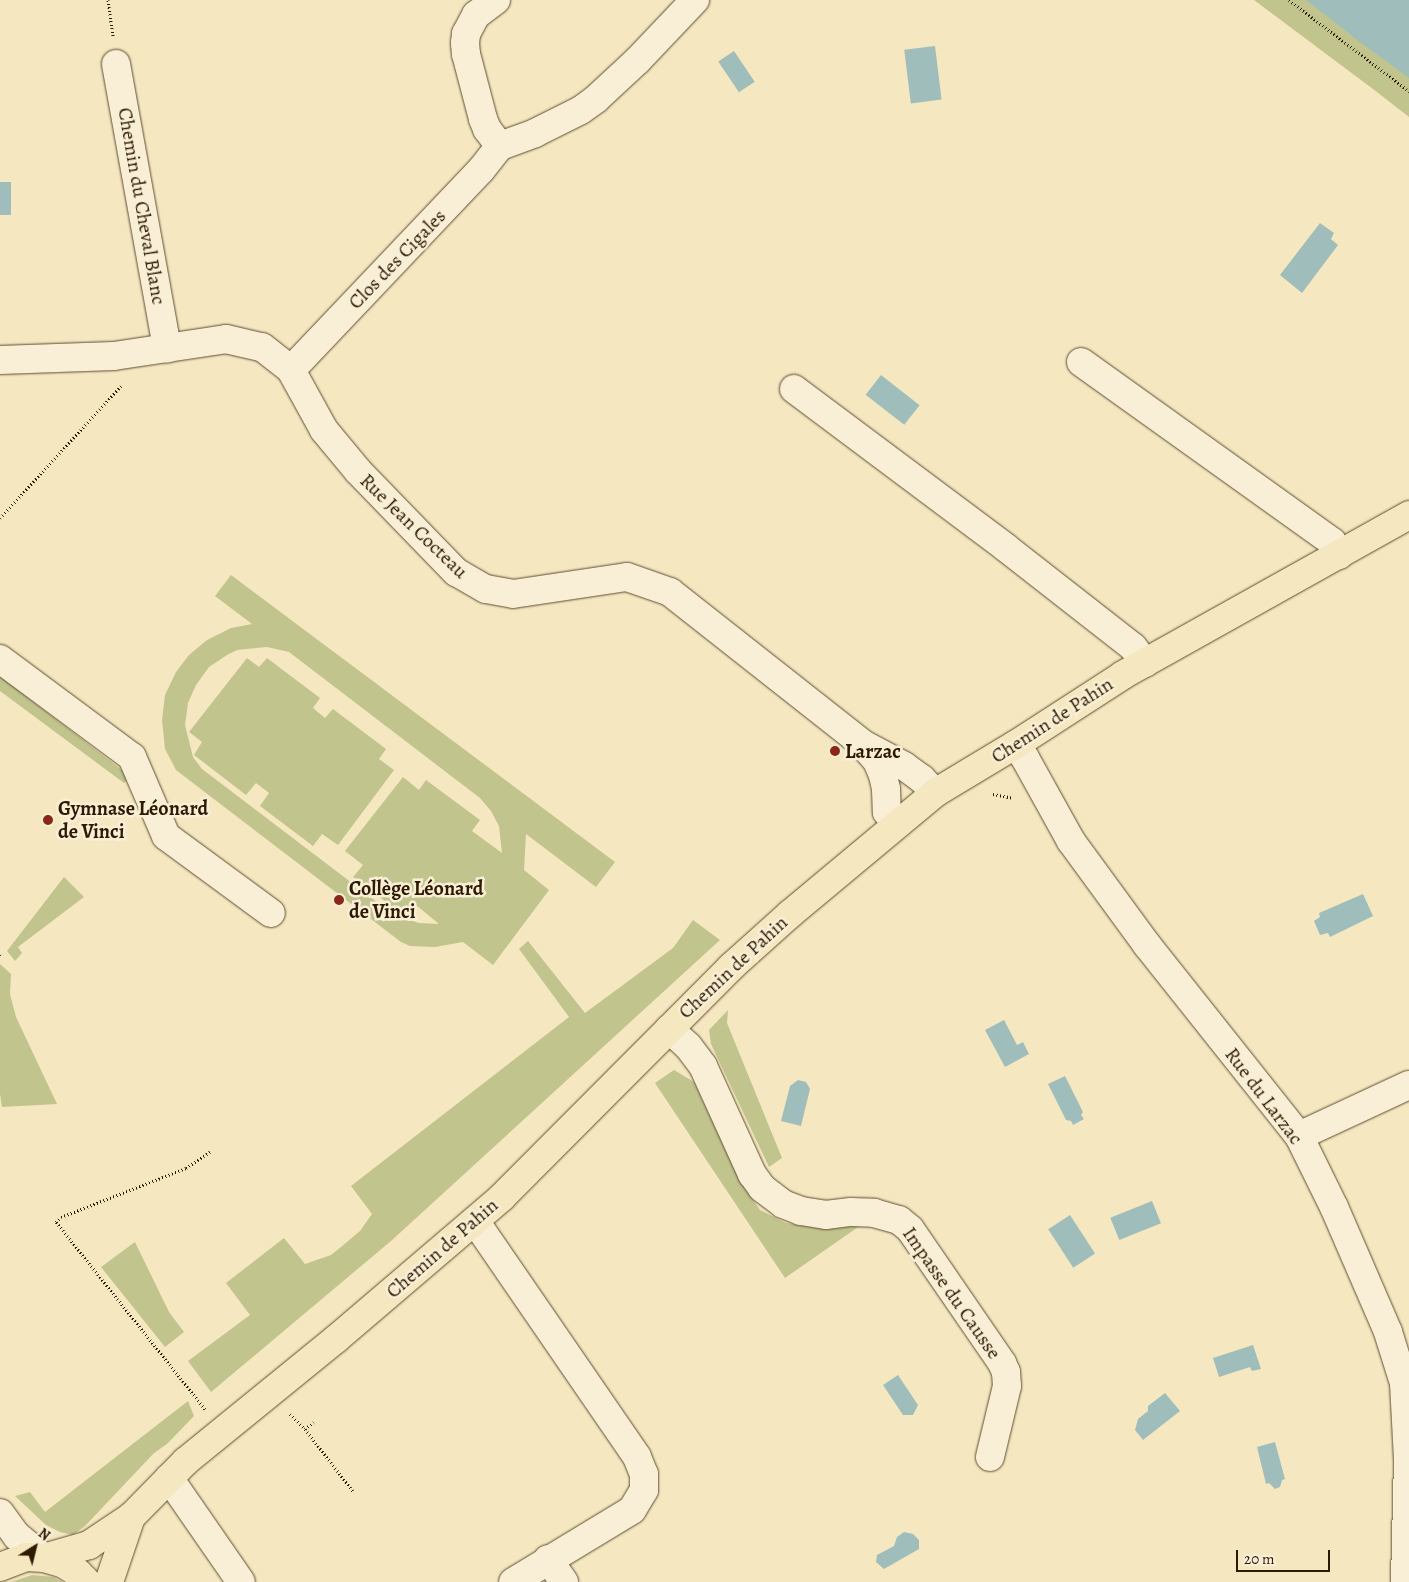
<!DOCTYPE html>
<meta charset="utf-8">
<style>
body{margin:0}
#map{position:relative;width:1409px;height:1582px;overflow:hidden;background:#f5e7c0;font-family:Alegreya,serif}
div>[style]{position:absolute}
.green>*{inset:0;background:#c2c48e}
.water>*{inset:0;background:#9fbebb;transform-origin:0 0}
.path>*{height:3px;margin-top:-1.5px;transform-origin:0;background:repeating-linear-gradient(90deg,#2d1a00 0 1px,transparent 0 3.5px)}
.roads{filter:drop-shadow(0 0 1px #5f4d30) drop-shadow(0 0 1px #5f4d30)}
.minor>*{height:28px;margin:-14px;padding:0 14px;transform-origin:14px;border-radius:14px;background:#f8efd6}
.major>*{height:28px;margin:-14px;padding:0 14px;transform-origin:14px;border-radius:14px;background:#f5e7c0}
.dots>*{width:14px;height:14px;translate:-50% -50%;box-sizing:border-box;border:2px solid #f8efd6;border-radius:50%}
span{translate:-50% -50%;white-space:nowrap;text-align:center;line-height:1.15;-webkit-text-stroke:5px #f8efd6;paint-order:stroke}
.street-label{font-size:20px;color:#2d1a00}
.poi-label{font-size:20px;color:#2d1a00;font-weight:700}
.left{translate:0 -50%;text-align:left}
.north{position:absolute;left:10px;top:1522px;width:50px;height:50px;-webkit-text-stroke:4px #f8efd6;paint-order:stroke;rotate:36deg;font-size:14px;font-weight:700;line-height:20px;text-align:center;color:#2d1a00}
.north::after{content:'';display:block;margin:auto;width:18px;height:22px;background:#2d1a00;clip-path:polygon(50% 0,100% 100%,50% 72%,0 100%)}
.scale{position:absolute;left:1236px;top:1550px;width:94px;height:22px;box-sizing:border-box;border:2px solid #2d1a00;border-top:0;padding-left:6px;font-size:15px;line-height:18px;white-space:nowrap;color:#2d1a00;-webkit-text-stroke:4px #f8efd6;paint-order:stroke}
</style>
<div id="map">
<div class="green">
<div style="clip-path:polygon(1254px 0,1409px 0,1409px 117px,1373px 89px)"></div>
<div style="clip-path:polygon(evenodd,231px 575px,615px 862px,596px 887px,526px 834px,524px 870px,549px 890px,493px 965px,463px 942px,435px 947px,410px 946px,401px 942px,176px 770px,165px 749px,162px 720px,165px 695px,176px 672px,189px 655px,207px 640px,231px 628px,252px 624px,215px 596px,231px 575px,267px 647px,289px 652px,480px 798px,491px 811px,499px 826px,502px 853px,472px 831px,480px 820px,426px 780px,419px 790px,403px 777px,345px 851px,363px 865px,353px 877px,406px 917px,416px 905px,439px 924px,419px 923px,394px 915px,202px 769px,193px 757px,185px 725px,188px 703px,196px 685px,209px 667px,227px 655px,237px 650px,267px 647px)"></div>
<div style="clip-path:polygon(247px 658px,259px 667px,267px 658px,320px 698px,313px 708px,325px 718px,333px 709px,386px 749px,379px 759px,394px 770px,338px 845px,322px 834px,313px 846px,260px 806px,269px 793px,256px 783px,246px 795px,194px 755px,202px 742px,189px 732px)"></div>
<div style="clip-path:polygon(0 676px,131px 777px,124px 783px,0 691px)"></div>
<div style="clip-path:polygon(64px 877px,84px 897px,18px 947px,22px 953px,15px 961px,7px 951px)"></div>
<div style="clip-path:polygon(693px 920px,720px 940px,391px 1241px,211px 1392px,188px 1361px,250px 1315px,226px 1283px,284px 1238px,305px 1264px,331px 1255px,341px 1247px,360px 1231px,372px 1214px,351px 1186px,569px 1017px,519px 949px,528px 941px,585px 1013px,673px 948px)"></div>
<div style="clip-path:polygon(0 964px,11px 974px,10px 994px,16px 1017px,57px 1104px,2px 1107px,0 1094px)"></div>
<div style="clip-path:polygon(728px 1010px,727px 1023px,782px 1158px,769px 1167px,711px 1044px,709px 1030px)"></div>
<div style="clip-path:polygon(674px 1070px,694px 1082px,739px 1179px,760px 1210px,786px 1223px,817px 1228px,861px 1225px,785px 1278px,655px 1083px)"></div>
<div style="clip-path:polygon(135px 1242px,169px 1312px,184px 1332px,165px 1347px,101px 1267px)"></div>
<div style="clip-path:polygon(188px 1401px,194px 1416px,167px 1444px,154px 1453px,85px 1526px,73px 1535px,60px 1532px,46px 1525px,15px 1496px,30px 1492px,45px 1512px)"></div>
<div style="clip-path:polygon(32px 1575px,53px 1577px,62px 1582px,11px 1582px)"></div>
</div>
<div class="water">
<div style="clip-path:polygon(1306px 0,1409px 0,1409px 78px,1360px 42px)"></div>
<div style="left:935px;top:46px;width:54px;height:31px;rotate:83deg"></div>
<div style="left:734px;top:51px;width:37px;height:19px;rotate:56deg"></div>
<div style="left:0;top:182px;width:11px;height:33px"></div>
<div style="clip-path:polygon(1320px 223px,1334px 233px,1331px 239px,1338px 245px,1302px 293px,1280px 275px)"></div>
<div style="left:881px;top:375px;width:49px;height:25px;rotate:38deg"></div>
<div style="clip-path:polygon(1363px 894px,1373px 916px,1330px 937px,1328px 933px,1320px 935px,1314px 921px,1320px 917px,1319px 913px)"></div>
<div style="clip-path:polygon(1004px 1020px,1017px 1045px,1023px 1042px,1029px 1054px,1005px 1067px,985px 1030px)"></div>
<div style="clip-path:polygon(1065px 1076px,1083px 1112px,1081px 1115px,1084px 1119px,1073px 1125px,1071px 1121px,1066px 1120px,1048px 1084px)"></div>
<div style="clip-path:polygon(798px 1080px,806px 1082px,810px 1089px,801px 1126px,781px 1121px,790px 1086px)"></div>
<div style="left:1152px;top:1201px;width:24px;height:45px;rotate:68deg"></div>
<div style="left:1070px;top:1215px;width:46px;height:26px;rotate:57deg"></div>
<div style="clip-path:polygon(1253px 1345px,1261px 1369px,1252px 1371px,1250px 1367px,1219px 1377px,1213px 1358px)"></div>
<div style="clip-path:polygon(898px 1375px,918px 1405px,913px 1415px,903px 1415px,883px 1385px)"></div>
<div style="clip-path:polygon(1165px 1393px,1180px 1411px,1143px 1440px,1135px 1430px,1138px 1419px,1148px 1411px,1148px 1406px)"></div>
<div style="clip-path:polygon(1275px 1442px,1285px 1479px,1282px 1480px,1280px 1487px,1275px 1489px,1269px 1483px,1266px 1484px,1257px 1447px)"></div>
<div style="clip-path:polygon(904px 1532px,913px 1534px,919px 1540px,919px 1549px,884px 1569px,876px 1562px,877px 1555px,894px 1546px,897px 1537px)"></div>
</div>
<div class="path">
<div style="left:108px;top:0;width:37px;rotate:82deg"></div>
<div style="left:1289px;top:0;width:151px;rotate:37.2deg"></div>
<div style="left:0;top:518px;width:179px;rotate:-47.5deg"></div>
<div style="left:993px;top:794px;width:20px;rotate:11deg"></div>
<div style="left:0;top:955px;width:1px;rotate:45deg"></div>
<div style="left:205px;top:1409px;width:239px;rotate:-128.5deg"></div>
<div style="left:56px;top:1222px;width:7px;rotate:-45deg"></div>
<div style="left:61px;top:1217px;width:134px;rotate:-21.4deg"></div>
<div style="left:186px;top:1168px;width:29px;rotate:-34deg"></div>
<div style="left:290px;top:1414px;width:21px;rotate:45deg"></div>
<div style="left:305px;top:1429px;width:78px;rotate:52.3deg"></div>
<div style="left:305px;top:1429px;width:11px;rotate:-38deg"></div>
</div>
<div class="roads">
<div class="minor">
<div style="left:496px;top:0;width:25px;rotate:143deg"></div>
<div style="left:476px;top:15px;width:21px;rotate:118deg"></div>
<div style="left:466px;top:34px;width:9px;rotate:96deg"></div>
<div style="left:465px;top:43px;width:11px;rotate:85deg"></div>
<div style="left:466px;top:54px;width:67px;rotate:75.3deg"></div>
<div style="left:483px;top:119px;width:11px;rotate:68deg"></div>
<div style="left:487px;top:129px;width:21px;rotate:53deg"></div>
<div style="left:116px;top:64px;width:289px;rotate:79.8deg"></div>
<div style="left:0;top:360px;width:114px;rotate:-2deg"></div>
<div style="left:114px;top:356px;width:113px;rotate:-8.6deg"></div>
<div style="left:226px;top:339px;width:37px;rotate:13deg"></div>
<div style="left:262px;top:347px;width:37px;rotate:38deg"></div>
<div style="left:291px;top:370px;width:68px;rotate:61.2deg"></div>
<div style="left:324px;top:430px;width:53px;rotate:50.3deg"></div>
<div style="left:358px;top:471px;width:141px;rotate:45.9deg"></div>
<div style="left:456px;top:572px;width:34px;rotate:30deg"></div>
<div style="left:486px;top:589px;width:27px;rotate:10deg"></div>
<div style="left:513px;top:594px;width:115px;rotate:-8.5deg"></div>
<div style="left:627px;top:577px;width:46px;rotate:19.2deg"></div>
<div style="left:670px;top:592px;width:246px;rotate:38.2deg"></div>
<div style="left:863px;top:744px;width:47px;rotate:28.2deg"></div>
<div style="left:904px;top:766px;width:22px;rotate:36deg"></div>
<div style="left:922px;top:779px;width:19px;rotate:47deg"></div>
<div style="left:1081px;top:362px;width:309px;rotate:35.6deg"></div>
<div style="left:1332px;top:542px;width:15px;rotate:62deg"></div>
<div style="left:291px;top:370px;width:276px;rotate:-46.5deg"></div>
<div style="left:481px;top:170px;width:31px;rotate:-52deg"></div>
<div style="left:500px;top:146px;width:37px;rotate:-20deg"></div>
<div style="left:535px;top:133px;width:51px;rotate:-26.6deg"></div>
<div style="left:581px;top:110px;width:19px;rotate:-36deg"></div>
<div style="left:596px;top:99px;width:57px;rotate:-42.9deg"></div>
<div style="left:638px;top:60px;width:83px;rotate:-46.5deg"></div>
<div style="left:794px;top:389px;width:264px;rotate:36.8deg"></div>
<div style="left:1005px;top:547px;width:162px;rotate:38deg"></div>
<div style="left:1133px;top:647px;width:20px;rotate:53deg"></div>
<div style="left:0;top:659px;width:164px;rotate:36.6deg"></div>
<div style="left:132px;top:757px;width:86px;rotate:66.7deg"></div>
<div style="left:166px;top:836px;width:130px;rotate:36.3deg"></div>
<div style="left:1015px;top:745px;width:16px;rotate:52deg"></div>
<div style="left:1025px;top:758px;width:95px;rotate:61deg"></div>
<div style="left:1071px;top:841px;width:129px;rotate:53.8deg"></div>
<div style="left:1147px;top:945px;width:244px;rotate:51.5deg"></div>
<div style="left:1299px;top:1136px;width:79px;rotate:63.8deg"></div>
<div style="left:1334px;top:1207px;width:136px;rotate:66.6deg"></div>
<div style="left:1388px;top:1332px;width:53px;rotate:72.6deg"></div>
<div style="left:1404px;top:1383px;width:76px;rotate:87deg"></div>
<div style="left:1408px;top:1459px;width:123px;rotate:91.4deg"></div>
<div style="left:864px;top:746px;width:20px;rotate:49deg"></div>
<div style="left:877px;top:761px;width:15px;rotate:67deg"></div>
<div style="left:883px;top:775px;width:14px;rotate:78deg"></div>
<div style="left:886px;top:789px;width:23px;rotate:88deg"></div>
<div style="left:887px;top:812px;width:16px;rotate:47deg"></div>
<div style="left:669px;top:1029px;width:25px;rotate:42deg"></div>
<div style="left:688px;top:1046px;width:25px;rotate:53deg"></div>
<div style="left:703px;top:1066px;width:119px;rotate:65.6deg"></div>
<div style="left:752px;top:1174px;width:17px;rotate:54deg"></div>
<div style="left:762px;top:1188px;width:26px;rotate:37deg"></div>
<div style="left:783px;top:1204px;width:19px;rotate:21deg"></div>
<div style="left:801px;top:1211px;width:25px;rotate:9deg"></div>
<div style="left:826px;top:1215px;width:25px;rotate:-7deg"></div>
<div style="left:851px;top:1212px;width:23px;rotate:2deg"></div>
<div style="left:874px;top:1213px;width:26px;rotate:16deg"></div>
<div style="left:899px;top:1220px;width:14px;rotate:39deg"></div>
<div style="left:910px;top:1229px;width:163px;rotate:55.5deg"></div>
<div style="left:1002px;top:1363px;width:10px;rotate:66deg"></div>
<div style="left:1006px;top:1372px;width:14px;rotate:86deg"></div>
<div style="left:1007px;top:1386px;width:73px;rotate:103.5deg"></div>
<div style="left:1299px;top:1136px;width:121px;rotate:-24.9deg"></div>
<div style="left:475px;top:1221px;width:286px;rotate:55.5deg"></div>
<div style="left:637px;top:1457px;width:18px;rotate:68deg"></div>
<div style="left:644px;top:1474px;width:16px;rotate:90deg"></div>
<div style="left:644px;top:1490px;width:23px;rotate:121deg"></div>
<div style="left:632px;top:1510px;width:139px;rotate:148.8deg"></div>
<div style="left:169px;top:1478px;width:126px;rotate:55.3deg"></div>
<div style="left:0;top:1513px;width:29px;rotate:54deg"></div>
<div style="left:17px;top:1536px;width:35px;rotate:39deg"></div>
<div style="left:548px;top:1559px;width:28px;rotate:55deg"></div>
</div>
<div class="major">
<div style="left:44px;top:1558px;width:47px;rotate:-16.1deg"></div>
<div style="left:89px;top:1545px;width:50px;rotate:-33.7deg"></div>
<div style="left:131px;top:1517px;width:78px;rotate:-45.5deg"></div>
<div style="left:186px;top:1461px;width:193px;rotate:-39.1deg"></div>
<div style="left:336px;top:1339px;width:218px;rotate:-40.5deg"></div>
<div style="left:502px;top:1197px;width:325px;rotate:-45.1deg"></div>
<div style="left:731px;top:967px;width:79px;rotate:-41.9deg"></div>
<div style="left:790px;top:914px;width:189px;rotate:-39.8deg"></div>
<div style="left:935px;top:793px;width:93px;rotate:-31deg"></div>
<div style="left:1015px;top:745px;width:129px;rotate:-32.9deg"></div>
<div style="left:1123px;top:675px;width:328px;rotate:-29.2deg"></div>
<div style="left:0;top:1567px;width:28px;rotate:-21deg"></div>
<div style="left:26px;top:1557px;width:18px;rotate:3deg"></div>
<div style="left:44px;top:1558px;width:19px;rotate:16deg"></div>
<div style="left:62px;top:1563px;width:19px;rotate:32deg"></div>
<div style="left:78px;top:1573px;width:13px;rotate:45deg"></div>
<div style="left:109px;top:1582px;width:69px;rotate:-71.3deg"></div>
</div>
</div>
<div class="dots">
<div style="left:835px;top:751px;background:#8f2418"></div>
<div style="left:48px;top:820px;background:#8f2418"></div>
<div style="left:339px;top:900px;background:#8f2418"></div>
</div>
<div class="street-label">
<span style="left:142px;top:206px;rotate:80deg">Chemin du Cheval Blanc</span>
<span style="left:397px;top:259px;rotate:-46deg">Clos des Cigales</span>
<span style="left:414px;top:526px;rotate:44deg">Rue Jean Cocteau</span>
<span style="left:1052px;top:720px;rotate:-33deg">Chemin de Pahin</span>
<span style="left:733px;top:967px;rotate:-43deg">Chemin de Pahin</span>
<span style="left:1264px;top:1096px;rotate:53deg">Rue du Larzac</span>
<span style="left:442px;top:1248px;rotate:-41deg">Chemin de Pahin</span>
<span style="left:952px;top:1293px;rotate:55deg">Impasse du Causse</span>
</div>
<div class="poi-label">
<span class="left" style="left:845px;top:751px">Larzac</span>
<span class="left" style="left:58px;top:820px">Gymnase Léonard<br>de Vinci</span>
<span class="left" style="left:349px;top:900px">Collège Léonard<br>de Vinci</span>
</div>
<div class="north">N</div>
<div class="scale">20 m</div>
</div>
